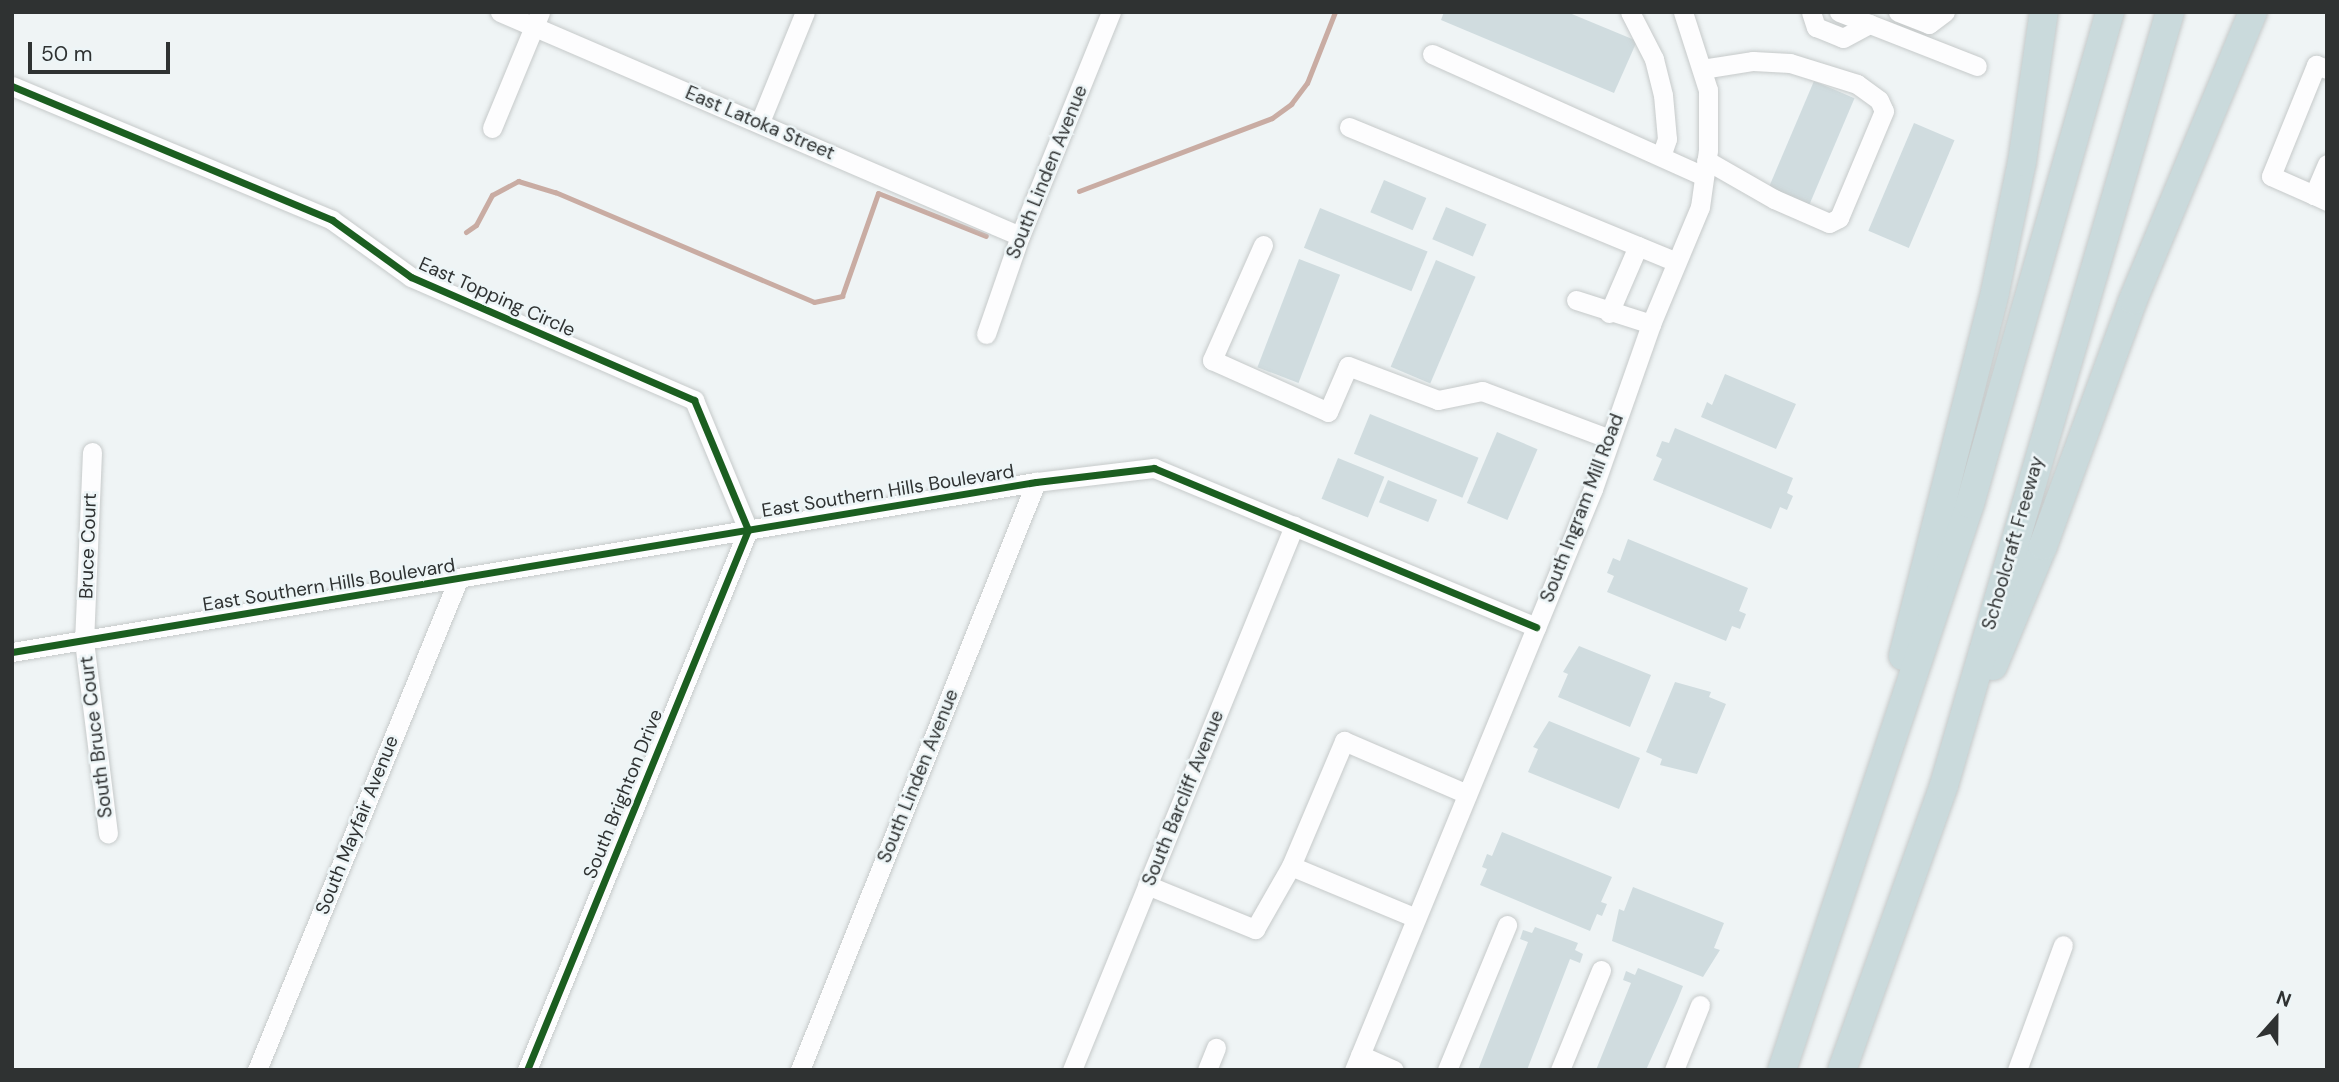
<!DOCTYPE html>
<style>
body{margin:0}
#map{position:relative;width:2339px;height:1082px;overflow:hidden;background:#eff4f5;font-family:"DM Sans",sans-serif}
div>[style]{position:absolute}
.stream>*{height:5px;margin:-2.5px;padding:0 2.5px;transform-origin:2.5px;border-radius:2.5px;background:#c9aca3}
.building>*{inset:0;background:#d0dcdf;transform-origin:0 0}
.roads{filter:drop-shadow(0 0 2px #c6caca) drop-shadow(0 0 2px #c6caca)}
.minor>*{height:19px;margin:-9.5px;padding:0 9.5px;transform-origin:9.5px;border-radius:9.5px;background:#fdfdfe}
.highway>*{height:28px;margin:-14px;padding:0 14px;transform-origin:14px;border-radius:14px;background:#cadadc}
.cycleway>*{height:7px;margin:-3.5px;padding:0 3.5px;transform-origin:3.5px;border-radius:3.5px;background:#1b5e20}
span{translate:-50% -50%;white-space:nowrap;text-align:center;line-height:1.15;-webkit-text-stroke:5px #edf5f7;paint-order:stroke}
.street-label{font-size:19px;color:#2f3232}
.frame{position:absolute;inset:0;border:14px solid #2f3232;pointer-events:none}
.north{position:absolute;left:2241px;top:984px;width:70px;height:70px;-webkit-text-stroke:5px #edf5f7;paint-order:stroke;rotate:21deg;font-size:19px;font-weight:700;line-height:28px;text-align:center;color:#2f3232}
.north::after{content:'';display:block;margin:auto;width:24px;height:32px;background:#2f3232;clip-path:polygon(50% 0,100% 100%,50% 72%,0 100%)}
.scale{position:absolute;left:28px;top:42px;width:142px;height:32px;box-sizing:border-box;border:4px solid #2f3232;border-top:0;padding-left:9px;font-size:21px;line-height:24px;white-space:nowrap;color:#2f3232;-webkit-text-stroke:5px #edf5f7;paint-order:stroke}
</style>
<div id="map">
<div class="stream">
<div style="left:1079px;top:191px;width:206px;rotate:-20.7deg"></div>
<div style="left:1272px;top:118px;width:24px;rotate:-36deg"></div>
<div style="left:1291px;top:104px;width:26px;rotate:-53deg"></div>
<div style="left:1307px;top:83px;width:76px;rotate:-68.5deg"></div>
<div style="left:466px;top:232px;width:12px;rotate:-35deg"></div>
<div style="left:476px;top:225px;width:34px;rotate:-62deg"></div>
<div style="left:492px;top:195px;width:30px;rotate:-28deg"></div>
<div style="left:518px;top:181px;width:39px;rotate:17deg"></div>
<div style="left:555px;top:192px;width:281px;rotate:23deg"></div>
<div style="left:814px;top:302px;width:29px;rotate:-12deg"></div>
<div style="left:842px;top:296px;width:109px;rotate:-70.7deg"></div>
<div style="left:878px;top:193px;width:116px;rotate:21.7deg"></div>
</div>
<div class="building">
<div style="clip-path:polygon(1444px 12px,1567px 12px,1637px 41px,1614px 93px,1441px 20px)"></div>
<div style="left:1814px;top:81px;width:44px;height:117px;rotate:23deg"></div>
<div style="left:1914px;top:123px;width:44px;height:117px;rotate:23deg"></div>
<div style="left:1384px;top:180px;width:46px;height:35px;rotate:23deg"></div>
<div style="left:1446px;top:207px;width:44px;height:35px;rotate:23deg"></div>
<div style="left:1320px;top:208px;width:116px;height:43px;rotate:22deg"></div>
<div style="left:1299px;top:259px;width:44px;height:116px;rotate:21deg"></div>
<div style="left:1436px;top:260px;width:43px;height:116px;rotate:23deg"></div>
<div style="clip-path:polygon(1725px 374px,1796px 404px,1776px 449px,1701px 417px,1707px 402px,1712px 405px)"></div>
<div style="left:1370px;top:414px;width:117px;height:43px;rotate:22deg"></div>
<div style="clip-path:polygon(1675px 428px,1793px 478px,1787px 493px,1793px 496px,1787px 510px,1780px 507px,1771px 529px,1653px 480px,1662px 459px,1656px 456px,1662px 441px,1669px 443px)"></div>
<div style="left:1497px;top:432px;width:44px;height:77px;rotate:23deg"></div>
<div style="left:1338px;top:458px;width:50px;height:44px;rotate:22deg"></div>
<div style="left:1388px;top:480px;width:53px;height:24px;rotate:22deg"></div>
<div style="clip-path:polygon(1628px 539px,1748px 588px,1739px 611px,1746px 614px,1740px 629px,1732px 626px,1726px 641px,1607px 592px,1614px 576px,1607px 573px,1613px 558px,1620px 561px)"></div>
<div style="clip-path:polygon(1579px 646px,1651px 675px,1630px 727px,1558px 697px,1568px 674px,1563px 672px)"></div>
<div style="clip-path:polygon(1675px 682px,1711px 692px,1709px 697px,1726px 704px,1697px 774px,1660px 765px,1662px 759px,1646px 752px)"></div>
<div style="clip-path:polygon(1549px 721px,1640px 758px,1619px 809px,1528px 772px,1538px 749px,1533px 747px)"></div>
<div style="clip-path:polygon(1502px 832px,1612px 877px,1601px 902px,1607px 904px,1602px 916px,1597px 914px,1590px 931px,1480px 885px,1487px 869px,1482px 867px,1487px 854px,1492px 856px)"></div>
<div style="clip-path:polygon(1633px 887px,1724px 923px,1714px 948px,1720px 950px,1703px 977px,1612px 941px,1619px 909px,1624px 911px)"></div>
<div style="clip-path:polygon(1535px 927px,1578px 943px,1575px 950px,1583px 954px,1580px 963px,1570px 959px,1527px 1070px,1478px 1070px,1528px 942px,1520px 939px,1523px 930px,1532px 933px)"></div>
<div style="clip-path:polygon(1638px 968px,1683px 986px,1677px 1001px,1646px 1070px,1596px 1070px,1631px 983px,1623px 980px,1626px 971px,1635px 975px)"></div>
</div>
<div class="roads">
<div class="minor">
<div style="left:500px;top:12px;width:566px;rotate:23.3deg"></div>
<div style="left:1630px;top:12px;width:53px;rotate:62.9deg"></div>
<div style="left:1654px;top:59px;width:37px;rotate:76deg"></div>
<div style="left:1663px;top:95px;width:44px;rotate:84.8deg"></div>
<div style="left:1667px;top:139px;width:18px;rotate:109deg"></div>
<div style="left:1811px;top:12px;width:16px;rotate:72deg"></div>
<div style="left:1816px;top:27px;width:29px;rotate:22deg"></div>
<div style="left:1843px;top:38px;width:30px;rotate:-28deg"></div>
<div style="left:1839px;top:12px;width:148px;rotate:21.4deg"></div>
<div style="left:1898px;top:12px;width:33px;rotate:21deg"></div>
<div style="left:1929px;top:24px;width:20px;rotate:-37deg"></div>
<div style="left:1432px;top:54px;width:298px;rotate:24.2deg"></div>
<div style="left:1702px;top:69px;width:52px;rotate:-8.9deg"></div>
<div style="left:1753px;top:61px;width:37px;rotate:3deg"></div>
<div style="left:1790px;top:63px;width:70px;rotate:17.4deg"></div>
<div style="left:1857px;top:84px;width:27px;rotate:36deg"></div>
<div style="left:1879px;top:100px;width:12px;rotate:66deg"></div>
<div style="left:1884px;top:111px;width:116px;rotate:112.8deg"></div>
<div style="left:1839px;top:218px;width:11px;rotate:153deg"></div>
<div style="left:1829px;top:223px;width:60px;rotate:-156.4deg"></div>
<div style="left:1774px;top:199px;width:78px;rotate:-150.2deg"></div>
<div style="left:12px;top:86px;width:347px;rotate:22.7deg"></div>
<div style="left:332px;top:220px;width:97px;rotate:35.8deg"></div>
<div style="left:411px;top:277px;width:309px;rotate:23.5deg"></div>
<div style="left:694px;top:400px;width:141px;rotate:67.4deg"></div>
<div style="left:748px;top:530px;width:583px;rotate:112.26deg"></div>
<div style="left:760px;top:122px;width:119px;rotate:-67.8deg"></div>
<div style="left:1349px;top:127px;width:354px;rotate:22.4deg"></div>
<div style="left:492px;top:128px;width:126px;rotate:-67.5deg"></div>
<div style="left:2327px;top:164px;width:34px;rotate:113deg"></div>
<div style="left:2314px;top:195px;width:14px;rotate:25deg"></div>
<div style="left:2314px;top:195px;width:47px;rotate:-156.2deg"></div>
<div style="left:2271px;top:176px;width:120px;rotate:-67.9deg"></div>
<div style="left:2316px;top:65px;width:12px;rotate:20deg"></div>
<div style="left:1263px;top:245px;width:126px;rotate:113.9deg"></div>
<div style="left:1212px;top:360px;width:127px;rotate:24.1deg"></div>
<div style="left:1328px;top:412px;width:50px;rotate:-66.5deg"></div>
<div style="left:1348px;top:366px;width:96px;rotate:20.7deg"></div>
<div style="left:1438px;top:400px;width:45px;rotate:-11.6deg"></div>
<div style="left:1482px;top:391px;width:137px;rotate:20.6deg"></div>
<div style="left:1576px;top:300px;width:79px;rotate:17.7deg"></div>
<div style="left:1609px;top:313px;width:73px;rotate:-66.6deg"></div>
<div style="left:986px;top:334px;width:104px;rotate:-70.9deg"></div>
<div style="left:1020px;top:236px;width:242px;rotate:-67.9deg"></div>
<div style="left:92px;top:452px;width:189px;rotate:92.4deg"></div>
<div style="left:84px;top:641px;width:194px;rotate:82.9deg"></div>
<div style="left:12px;top:652px;width:1038px;rotate:-9.43deg"></div>
<div style="left:1036px;top:482px;width:119px;rotate:-6.8deg"></div>
<div style="left:1154px;top:468px;width:414px;rotate:22.6deg"></div>
<div style="left:1147px;top:885px;width:117px;rotate:22.2deg"></div>
<div style="left:1255px;top:929px;width:73px;rotate:-60.3deg"></div>
<div style="left:1416px;top:918px;width:135px;rotate:-157.4deg"></div>
<div style="left:1291px;top:866px;width:136px;rotate:-67deg"></div>
<div style="left:1344px;top:741px;width:134px;rotate:23.3deg"></div>
<div style="left:1360px;top:1055px;width:37px;rotate:24deg"></div>
<div style="left:257px;top:1070px;width:530px;rotate:-67.7deg"></div>
<div style="left:800px;top:1070px;width:634px;rotate:-68.13deg"></div>
<div style="left:1072px;top:1070px;width:588px;rotate:-67.8deg"></div>
<div style="left:1207px;top:1070px;width:24px;rotate:-68deg"></div>
<div style="left:1354px;top:1070px;width:628px;rotate:-67.64deg"></div>
<div style="left:1593px;top:489px;width:175px;rotate:-70.6deg"></div>
<div style="left:1651px;top:324px;width:127px;rotate:-67.3deg"></div>
<div style="left:1700px;top:207px;width:58px;rotate:-82deg"></div>
<div style="left:1708px;top:150px;width:60px;rotate:-90deg"></div>
<div style="left:1708px;top:90px;width:82px;rotate:-107.8deg"></div>
<div style="left:1447px;top:1070px;width:157px;rotate:-67.5deg"></div>
<div style="left:1560px;top:1070px;width:108px;rotate:-67.7deg"></div>
<div style="left:1674px;top:1070px;width:70px;rotate:-68.2deg"></div>
<div style="left:2017px;top:1070px;width:133px;rotate:-69.8deg"></div>
</div>
<div class="highway">
<div style="left:1903px;top:656px;width:375px;rotate:-75.8deg"></div>
<div style="left:1995px;top:292px;width:133px;rotate:-78.3deg"></div>
<div style="left:2022px;top:162px;width:152px;rotate:-81.7deg"></div>
<div style="left:1993px;top:666px;width:130px;rotate:-67.4deg"></div>
<div style="left:2043px;top:546px;width:262px;rotate:-69.9deg"></div>
<div style="left:2133px;top:300px;width:312px;rotate:-67.4deg"></div>
<div style="left:1782px;top:1070px;width:596px;rotate:-71.63deg"></div>
<div style="left:1970px;top:504px;width:512px;rotate:-74.12deg"></div>
<div style="left:1842px;top:1070px;width:303px;rotate:-70.3deg"></div>
<div style="left:1944px;top:785px;width:805px;rotate:-73.7deg"></div>
</div>
</div>
<div class="cycleway">
<div style="left:12px;top:86px;width:347px;rotate:22.7deg"></div>
<div style="left:332px;top:220px;width:97px;rotate:35.8deg"></div>
<div style="left:411px;top:277px;width:309px;rotate:23.5deg"></div>
<div style="left:694px;top:400px;width:141px;rotate:67.4deg"></div>
<div style="left:748px;top:530px;width:583px;rotate:112.26deg"></div>
<div style="left:12px;top:652px;width:1038px;rotate:-9.43deg"></div>
<div style="left:1036px;top:482px;width:119px;rotate:-6.8deg"></div>
<div style="left:1154px;top:468px;width:414px;rotate:22.6deg"></div>
</div>
<div class="street-label">
<span style="left:760px;top:123px;rotate:23deg">East Latoka Street</span>
<span style="left:1047px;top:172px;rotate:-68deg">South Linden Avenue</span>
<span style="left:497px;top:297px;rotate:24deg">East Topping Circle</span>
<span style="left:888px;top:491px;rotate:-9deg">East Southern Hills Boulevard</span>
<span style="left:1582px;top:508px;rotate:-69deg">South Ingram Mill Road</span>
<span style="left:2013px;top:543px;rotate:-74deg">Schoolcraft Freeway</span>
<span style="left:88px;top:546px;rotate:-88deg">Bruce Court</span>
<span style="left:329px;top:585px;rotate:-9deg">East Southern Hills Boulevard</span>
<span style="left:96px;top:737px;rotate:-97deg">South Bruce Court</span>
<span style="left:918px;top:776px;rotate:-68deg">South Linden Avenue</span>
<span style="left:623px;top:794px;rotate:-68deg">South Brighton Drive</span>
<span style="left:1183px;top:798px;rotate:-68deg">South Barcliff Avenue</span>
<span style="left:357px;top:825px;rotate:-68deg">South Mayfair Avenue</span>
</div>
<div class="frame"></div>
<div class="north">N</div>
<div class="scale">50 m</div>
</div>
